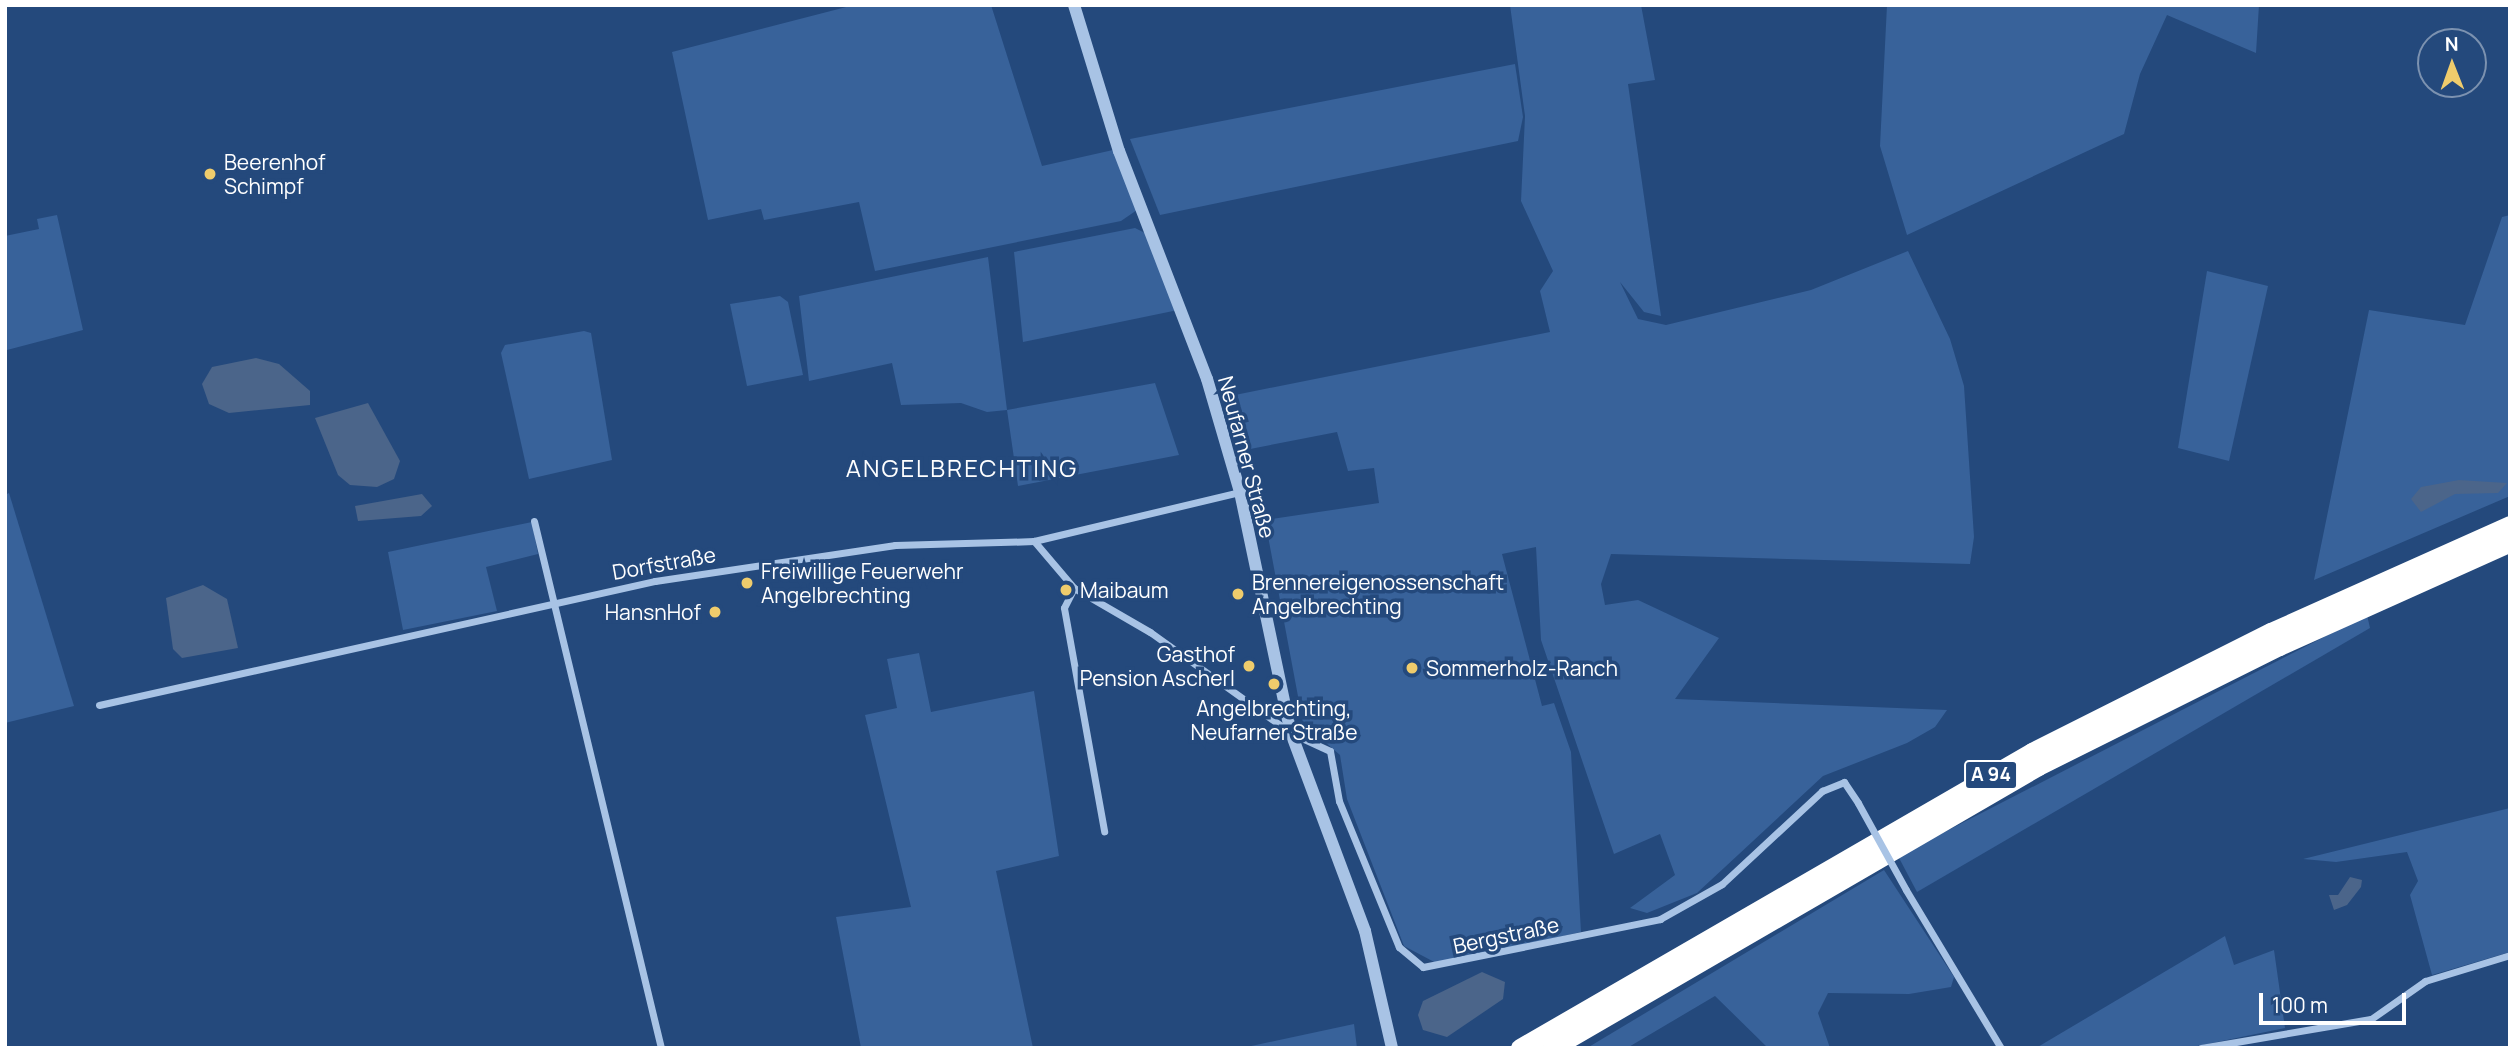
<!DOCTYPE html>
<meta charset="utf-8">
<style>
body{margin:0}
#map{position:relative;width:2515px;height:1053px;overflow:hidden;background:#24497c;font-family:Manrope,sans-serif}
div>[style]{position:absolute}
.green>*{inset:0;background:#38629a}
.water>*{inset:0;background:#4b658a}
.minor>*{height:7px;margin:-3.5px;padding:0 3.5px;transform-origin:3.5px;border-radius:3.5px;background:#a8c3e5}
.tertiary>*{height:12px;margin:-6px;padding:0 6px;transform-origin:6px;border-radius:6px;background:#a8c3e5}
.motorway>*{height:19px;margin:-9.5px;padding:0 9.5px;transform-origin:9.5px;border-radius:9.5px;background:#fff}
.minor-bridge>*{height:7px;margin:-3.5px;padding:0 3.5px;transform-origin:3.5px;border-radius:3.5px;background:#a8c3e5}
.dots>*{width:19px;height:19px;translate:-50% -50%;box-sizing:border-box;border:4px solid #24497c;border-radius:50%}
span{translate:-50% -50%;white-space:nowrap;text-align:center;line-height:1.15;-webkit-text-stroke:7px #24497c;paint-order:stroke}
.shield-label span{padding:2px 5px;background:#24497c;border:2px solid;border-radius:5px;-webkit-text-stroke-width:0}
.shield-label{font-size:19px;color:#fff;font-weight:700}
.poi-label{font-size:21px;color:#fff}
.left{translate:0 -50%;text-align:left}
.right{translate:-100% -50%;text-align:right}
.street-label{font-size:21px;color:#fff}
.quarter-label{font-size:24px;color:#fff;letter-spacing:2px}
.frame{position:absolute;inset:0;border:7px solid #fff;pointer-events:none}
.north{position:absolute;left:2417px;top:28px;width:70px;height:70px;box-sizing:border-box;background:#24497c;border:2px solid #7c92b0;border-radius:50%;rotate:359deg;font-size:19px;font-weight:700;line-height:28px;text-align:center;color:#fff}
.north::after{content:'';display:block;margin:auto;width:24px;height:32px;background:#efcc6c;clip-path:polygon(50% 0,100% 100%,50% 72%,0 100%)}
.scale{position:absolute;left:2259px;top:993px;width:147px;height:32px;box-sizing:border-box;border:4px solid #fff;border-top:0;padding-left:9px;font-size:21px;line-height:24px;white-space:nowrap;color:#fff;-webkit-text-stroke:5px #24497c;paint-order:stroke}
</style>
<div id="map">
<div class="green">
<div style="clip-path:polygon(854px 5px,991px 5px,1042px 166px,1113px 150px,1137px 210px,1121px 221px,875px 271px,859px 202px,764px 220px,761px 209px,708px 220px,672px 52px)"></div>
<div style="clip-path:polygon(1510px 5px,1641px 5px,1655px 80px,1628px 84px,1661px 316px,1644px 312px,1620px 282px,1638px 319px,1666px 325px,1811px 290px,1908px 251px,1950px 339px,1964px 386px,1974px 537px,1970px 564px,1611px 554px,1601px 584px,1605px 605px,1638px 600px,1719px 638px,1675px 699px,1947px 710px,1935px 727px,1907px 743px,1823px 776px,1697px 893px,1647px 913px,1630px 908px,1675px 875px,1660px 834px,1614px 854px,1541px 640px,1536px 547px,1502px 554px,1542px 706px,1554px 703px,1571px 752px,1581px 932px,1438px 964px,1404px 946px,1347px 799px,1340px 755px,1303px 723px,1265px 520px,1379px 503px,1374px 468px,1348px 471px,1337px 432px,1245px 450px,1230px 396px,1550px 332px,1540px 291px,1553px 271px,1521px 201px,1525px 116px)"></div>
<div style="clip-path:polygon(1887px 5px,2259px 5px,2256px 53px,2167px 15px,2140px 74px,2124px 134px,1907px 235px,1880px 146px)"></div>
<div style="clip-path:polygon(1515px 64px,1523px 117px,1518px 141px,1160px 215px,1130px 139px)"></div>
<div style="clip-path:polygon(57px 215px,83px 330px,7px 350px,5px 236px,39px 229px,37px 219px)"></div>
<div style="clip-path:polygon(2510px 215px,2510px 496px,2314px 580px,2369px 310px,2465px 325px,2502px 217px)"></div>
<div style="clip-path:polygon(1135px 228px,1147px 234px,1178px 310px,1023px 342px,1014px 252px)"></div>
<div style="clip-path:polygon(988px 257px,1007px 410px,1155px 383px,1179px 455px,1018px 486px,1007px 410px,987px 412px,961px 403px,901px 405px,892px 363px,809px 381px,799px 296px)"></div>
<div style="clip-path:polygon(2207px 271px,2268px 286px,2229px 461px,2178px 448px)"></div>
<div style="clip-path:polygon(780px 296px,788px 302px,803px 375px,747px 386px,730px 304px)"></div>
<div style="clip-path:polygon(584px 331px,591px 333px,612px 460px,529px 479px,501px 353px,505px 345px)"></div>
<div style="clip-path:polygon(9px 493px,74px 706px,5px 723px,5px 495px)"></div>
<div style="clip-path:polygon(532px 522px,538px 554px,486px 567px,497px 611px,403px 630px,388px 552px)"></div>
<div style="clip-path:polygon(2367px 615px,2370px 628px,1917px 892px,1898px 856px)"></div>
<div style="clip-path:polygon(919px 653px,931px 712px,1034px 691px,1059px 856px,996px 871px,1033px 1048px,861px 1048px,836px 917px,911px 907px,865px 715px,897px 708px,887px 659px)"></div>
<div style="clip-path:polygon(2510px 808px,2510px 952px,2432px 975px,2410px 895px,2418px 881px,2407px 852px,2336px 862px,2303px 859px)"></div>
<div style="clip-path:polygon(1884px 870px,1954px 977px,1951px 987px,1909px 994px,1828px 993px,1818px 1013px,1830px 1048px,1768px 1048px,1715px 996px,1627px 1048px,1587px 1048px)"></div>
<div style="clip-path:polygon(2225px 936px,2234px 965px,2274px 950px,2285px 1028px,2188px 1048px,2036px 1048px)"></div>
<div style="clip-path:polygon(1354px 1024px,1357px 1048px,1242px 1048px)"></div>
</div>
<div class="water">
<div style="clip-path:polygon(256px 358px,279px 364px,310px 391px,310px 405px,229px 413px,209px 404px,202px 384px,212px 367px)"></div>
<div style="clip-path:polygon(368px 403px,400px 461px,394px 479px,377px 487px,350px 485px,338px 475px,315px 418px)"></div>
<div style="clip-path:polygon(2459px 480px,2507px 483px,2498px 493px,2455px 494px,2421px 512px,2411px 499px,2421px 487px)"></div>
<div style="clip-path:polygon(422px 494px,432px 506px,421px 516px,358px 521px,355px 506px)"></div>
<div style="clip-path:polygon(203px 585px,227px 599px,238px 648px,182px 658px,173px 649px,166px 598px)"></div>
<div style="clip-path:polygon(2350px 877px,2362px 880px,2361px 887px,2347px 905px,2334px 910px,2329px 895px,2338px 895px)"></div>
<div style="clip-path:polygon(1482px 972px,1505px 982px,1503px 999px,1447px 1037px,1423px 1030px,1418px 1015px,1423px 1001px)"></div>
</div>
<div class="minor">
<div style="left:534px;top:521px;width:542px;rotate:76.45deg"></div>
<div style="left:1034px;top:541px;width:62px;rotate:49.6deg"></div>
<div style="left:1074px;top:588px;width:88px;rotate:30.1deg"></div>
<div style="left:1150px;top:632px;width:173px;rotate:35.6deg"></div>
<div style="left:1291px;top:733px;width:43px;rotate:24.8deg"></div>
<div style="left:1330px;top:751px;width:51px;rotate:79.8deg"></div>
<div style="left:1339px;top:801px;width:158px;rotate:67.7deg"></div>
<div style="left:1399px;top:947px;width:31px;rotate:40deg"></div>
<div style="left:1423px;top:967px;width:242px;rotate:-11.4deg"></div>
<div style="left:1660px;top:919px;width:71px;rotate:-29.4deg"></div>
<div style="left:1722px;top:884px;width:137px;rotate:-42.9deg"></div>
<div style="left:1822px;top:791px;width:24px;rotate:-22deg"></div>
<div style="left:1844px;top:782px;width:25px;rotate:56deg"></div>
<div style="left:1074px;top:588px;width:22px;rotate:117deg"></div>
<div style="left:1064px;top:608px;width:227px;rotate:79.8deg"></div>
<div style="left:99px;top:705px;width:570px;rotate:-12.57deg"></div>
<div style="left:655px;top:581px;width:243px;rotate:-8.5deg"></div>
<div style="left:895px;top:545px;width:139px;rotate:-1.6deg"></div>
<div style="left:1034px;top:541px;width:212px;rotate:-13.4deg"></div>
<div style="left:1906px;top:890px;width:184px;rotate:59deg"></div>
<div style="left:2201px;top:1048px;width:172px;rotate:-9.7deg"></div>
<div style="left:2371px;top:1019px;width:66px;rotate:-35.1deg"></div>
<div style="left:2425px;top:981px;width:89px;rotate:-17deg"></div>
</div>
<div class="tertiary">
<div style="left:1074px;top:5px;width:153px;rotate:72.9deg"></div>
<div style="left:1119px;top:151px;width:244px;rotate:68.9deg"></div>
<div style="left:1207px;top:379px;width:118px;rotate:73.7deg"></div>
<div style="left:1240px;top:492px;width:246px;rotate:78.1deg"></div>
<div style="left:1291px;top:733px;width:211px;rotate:69.5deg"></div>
<div style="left:1365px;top:931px;width:120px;rotate:77deg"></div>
</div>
<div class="motorway">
<div style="left:1520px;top:1048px;width:591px;rotate:-30.03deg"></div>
<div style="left:2032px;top:752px;width:267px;rotate:-26.7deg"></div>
<div style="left:2271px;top:632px;width:262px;rotate:-24.1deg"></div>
<div style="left:1552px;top:1048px;width:562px;rotate:-30.12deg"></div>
<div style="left:2038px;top:766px;width:269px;rotate:-26.5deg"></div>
<div style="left:2279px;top:646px;width:253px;rotate:-24.2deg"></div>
</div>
<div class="minor-bridge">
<div style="left:1858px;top:803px;width:99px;rotate:61.1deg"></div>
</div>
<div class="dots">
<div style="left:210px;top:174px;background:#efcc6c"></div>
<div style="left:747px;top:583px;background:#efcc6c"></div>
<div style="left:1066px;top:590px;background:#efcc6c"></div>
<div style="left:1238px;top:594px;background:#efcc6c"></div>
<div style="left:715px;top:612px;background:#efcc6c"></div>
<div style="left:1249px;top:666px;background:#efcc6c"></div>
<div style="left:1412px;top:668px;background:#efcc6c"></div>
<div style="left:1274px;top:684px;background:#efcc6c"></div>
</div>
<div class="shield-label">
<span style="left:1991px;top:775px">A 94</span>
</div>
<div class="poi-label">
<span class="left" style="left:224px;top:174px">Beerenhof<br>Schimpf</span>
<span class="left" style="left:761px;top:583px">Freiwillige Feuerwehr<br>Angelbrechting</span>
<span class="left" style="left:1252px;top:594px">Brennereigenossenschaft<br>Angelbrechting</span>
<span class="left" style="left:1080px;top:590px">Maibaum</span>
<span class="right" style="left:701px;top:612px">HansnHof</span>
<span class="right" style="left:1235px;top:666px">Gasthof<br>Pension Ascherl</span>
<span class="left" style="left:1426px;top:668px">Sommerholz-Ranch</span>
<span style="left:1274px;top:720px">Angelbrechting,<br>Neufarner Straße</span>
</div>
<div class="street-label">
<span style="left:1247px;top:457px;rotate:75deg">Neufarner Straße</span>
<span style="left:664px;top:563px;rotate:-10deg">Dorfstraße</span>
<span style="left:1506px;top:935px;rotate:-12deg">Bergstraße</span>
</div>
<div class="quarter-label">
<span style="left:962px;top:468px">ANGELBRECHTING</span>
</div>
<div class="frame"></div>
<div class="north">N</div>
<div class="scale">100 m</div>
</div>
